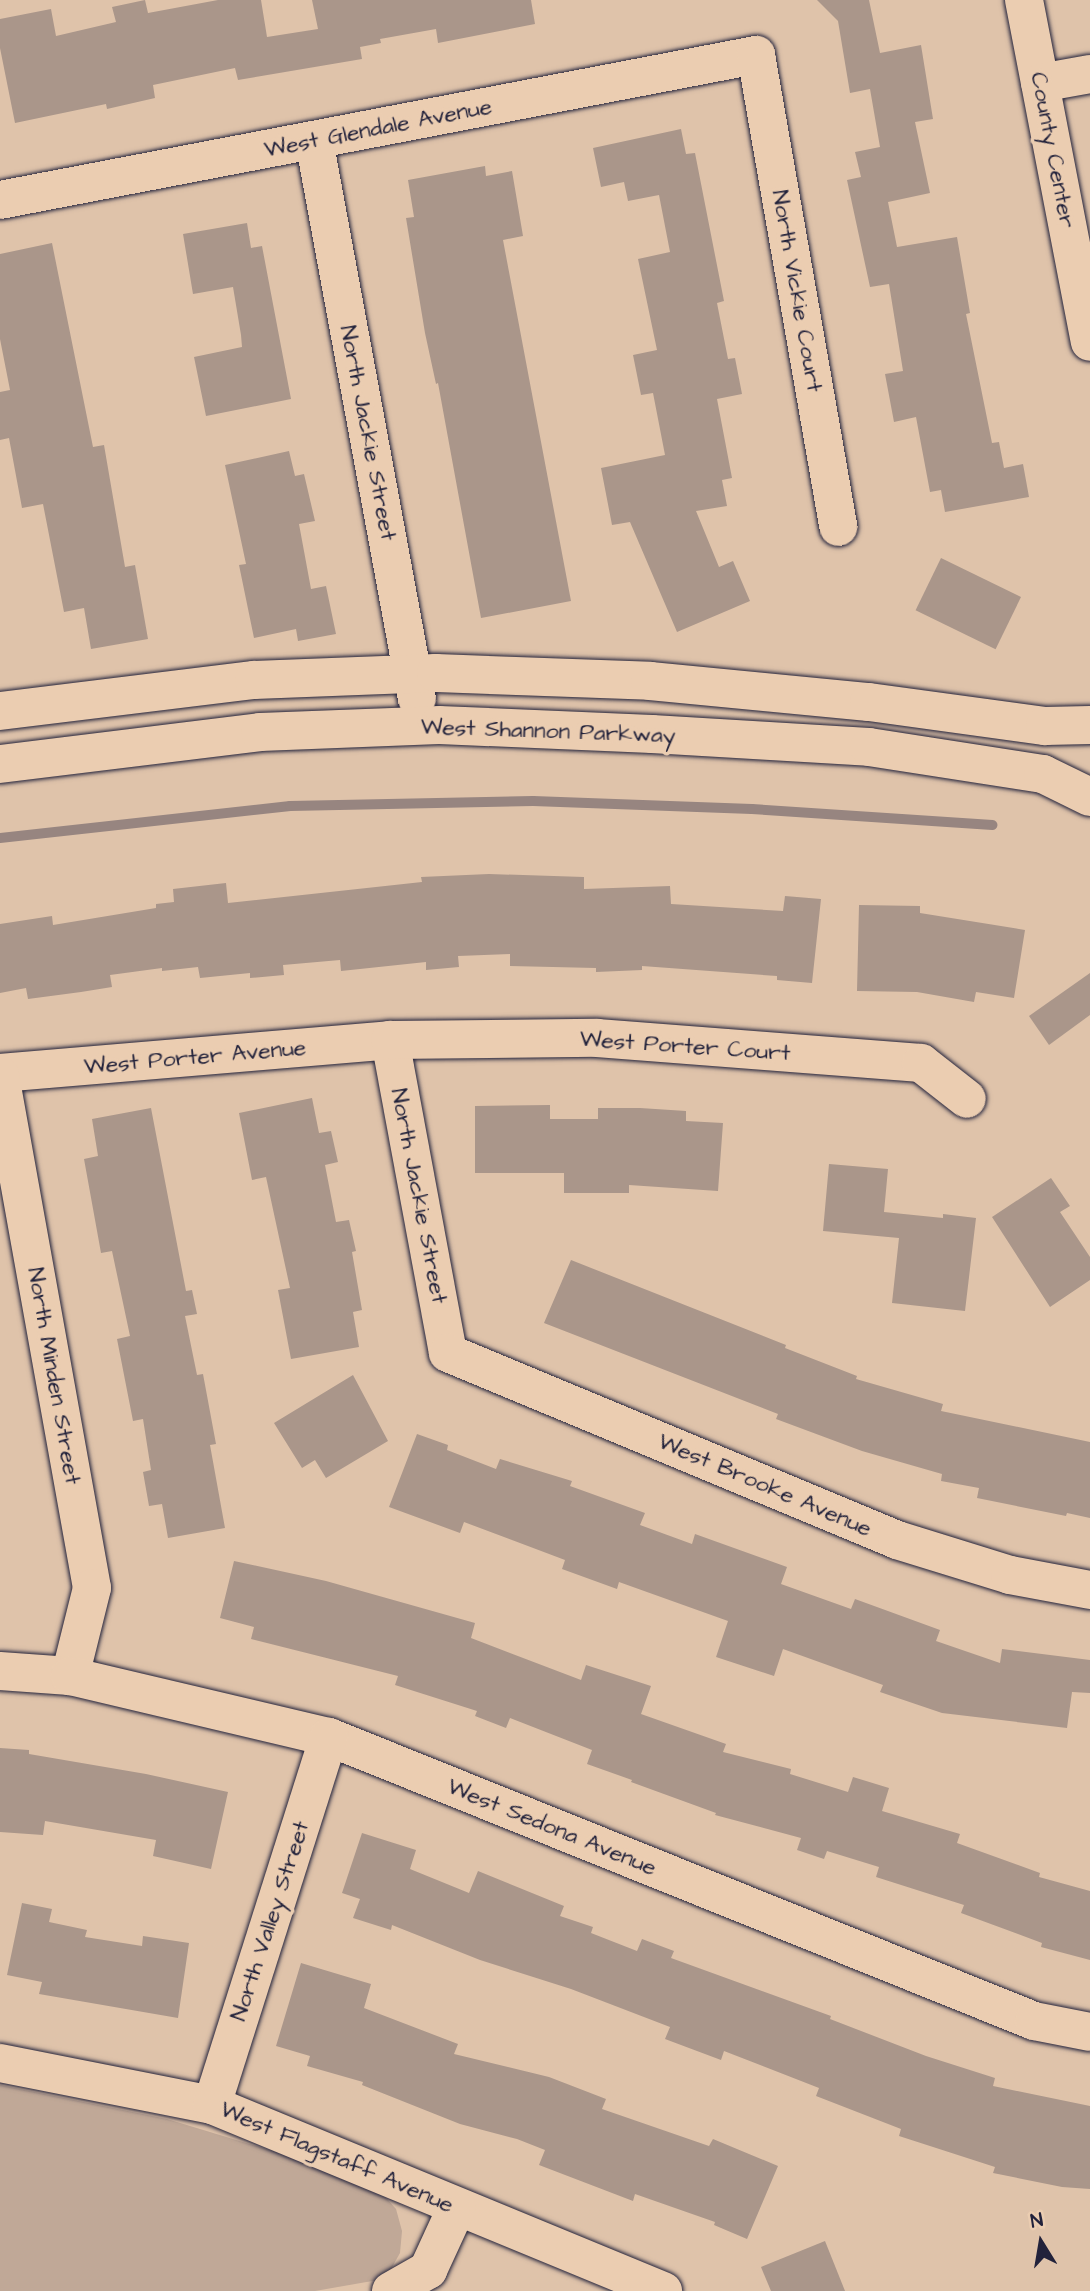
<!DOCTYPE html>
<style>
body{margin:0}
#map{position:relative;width:1090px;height:2291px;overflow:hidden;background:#dfc3aa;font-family:"Architects Daughter",sans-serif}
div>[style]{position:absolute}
.green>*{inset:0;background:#c0a897}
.stream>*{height:10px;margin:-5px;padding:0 5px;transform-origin:5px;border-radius:5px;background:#978580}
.building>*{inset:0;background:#aa968a;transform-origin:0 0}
.roads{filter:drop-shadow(0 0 2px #22223b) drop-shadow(0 0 2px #22223b)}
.minor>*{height:38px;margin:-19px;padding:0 19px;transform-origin:19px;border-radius:19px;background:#ebcdb1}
span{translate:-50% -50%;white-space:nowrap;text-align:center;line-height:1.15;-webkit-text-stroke:7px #ebcdb1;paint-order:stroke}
.street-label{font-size:23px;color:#22223b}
.north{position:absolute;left:1006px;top:2207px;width:70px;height:70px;-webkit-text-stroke:5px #ebcdb1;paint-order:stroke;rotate:349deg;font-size:19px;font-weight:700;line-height:28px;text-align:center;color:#22223b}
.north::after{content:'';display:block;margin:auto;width:24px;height:32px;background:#22223b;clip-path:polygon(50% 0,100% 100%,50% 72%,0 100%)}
</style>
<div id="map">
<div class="green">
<div style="clip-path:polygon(0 2085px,167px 2119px,306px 2161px,380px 2191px,396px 2209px,402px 2231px,400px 2253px,391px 2269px,378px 2280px,315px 2291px,0 2291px)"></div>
</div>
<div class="stream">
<div style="left:0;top:838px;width:292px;rotate:-6.3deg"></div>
<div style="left:290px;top:806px;width:243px;rotate:-1.2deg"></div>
<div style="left:533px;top:801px;width:219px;rotate:2.1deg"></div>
<div style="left:752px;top:809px;width:241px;rotate:3.8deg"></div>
</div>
<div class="building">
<div style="clip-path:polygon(145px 0,148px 13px,218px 0,261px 0,267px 37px,318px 29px,312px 0,531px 0,535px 24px,438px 43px,436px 29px,380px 39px,381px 43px,360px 47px,362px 59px,238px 80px,235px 68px,153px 85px,155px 98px,107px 109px,106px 104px,15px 123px,0 48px,0 19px,51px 9px,56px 36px,116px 22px,112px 7px)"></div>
<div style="clip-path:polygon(817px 0,869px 0,880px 53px,921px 45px,933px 119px,915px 122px,930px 193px,888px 202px,897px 247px,957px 237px,970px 313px,966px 314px,992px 443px,999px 442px,1004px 468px,1023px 464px,1029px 497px,945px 512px,941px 490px,930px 492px,916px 417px,894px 422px,885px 374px,903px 371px,889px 284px,870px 287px,847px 180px,861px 177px,855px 152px,880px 147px,870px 89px,850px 93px,838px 21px)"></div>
<div style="clip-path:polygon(681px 129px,686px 154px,695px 153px,724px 301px,717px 303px,728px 359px,735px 358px,742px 394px,717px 399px,732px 478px,722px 480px,727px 506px,696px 511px,719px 567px,733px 561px,750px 601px,677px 632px,630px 522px,612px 525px,601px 468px,665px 455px,653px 393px,641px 395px,633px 355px,657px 350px,638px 259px,670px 252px,659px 195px,628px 201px,624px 182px,601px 187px,593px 148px)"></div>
<div style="clip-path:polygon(485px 166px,486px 176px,512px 171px,523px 236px,503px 240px,571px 601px,481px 618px,438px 383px,436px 384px,425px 333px,406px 218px,414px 217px,408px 180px)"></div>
<div style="clip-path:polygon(247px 223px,251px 248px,262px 246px,291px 399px,206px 416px,194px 357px,242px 347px,241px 335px,233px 287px,193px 294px,183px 234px)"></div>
<div style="clip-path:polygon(52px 243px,93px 447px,104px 445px,125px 567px,135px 565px,148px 639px,91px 649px,84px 608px,64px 612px,43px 504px,22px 508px,9px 438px,0 440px,0 392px,10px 390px,0 339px,0 254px)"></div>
<div style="clip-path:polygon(289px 451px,295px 476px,304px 474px,315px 521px,299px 524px,311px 589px,326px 586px,336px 634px,298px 641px,296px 629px,254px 638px,239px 565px,246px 564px,225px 465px)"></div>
<div style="left:941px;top:558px;width:89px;height:58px;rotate:26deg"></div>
<div style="clip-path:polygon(489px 874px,584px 877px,584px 889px,670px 886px,671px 904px,783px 911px,785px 896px,821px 899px,812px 983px,777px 980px,777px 976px,642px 966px,642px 970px,596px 972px,596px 968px,510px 966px,510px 954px,458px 956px,459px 967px,426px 970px,426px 962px,341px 971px,340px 960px,283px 965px,284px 975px,250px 978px,250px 973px,200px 978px,198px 967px,162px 971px,162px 968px,110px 975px,112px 987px,81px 992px,28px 999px,26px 988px,0 993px,0 924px,52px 916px,53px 925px,156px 908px,156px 904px,174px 902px,173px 889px,226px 883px,228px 903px,422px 882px,421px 877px)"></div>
<div style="clip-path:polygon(859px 905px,920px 906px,920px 913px,1025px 930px,1014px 998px,976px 992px,974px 1002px,917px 992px,857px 991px)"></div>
<div style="clip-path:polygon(1090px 973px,1090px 1015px,1049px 1045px,1029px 1016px)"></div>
<div style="clip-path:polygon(312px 1098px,319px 1133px,331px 1131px,338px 1162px,325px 1165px,336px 1222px,349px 1220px,356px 1251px,352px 1252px,362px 1310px,353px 1312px,359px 1347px,291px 1359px,278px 1290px,290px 1288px,266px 1177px,252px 1180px,239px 1113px)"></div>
<div style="clip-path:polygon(550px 1105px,550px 1119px,598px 1119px,598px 1108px,640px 1108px,686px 1111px,686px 1121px,723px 1123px,718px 1191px,629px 1185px,629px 1193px,564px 1193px,564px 1173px,475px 1173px,475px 1106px)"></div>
<div style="clip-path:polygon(151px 1108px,186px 1291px,192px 1290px,197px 1314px,185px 1316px,197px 1375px,203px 1374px,216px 1444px,210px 1445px,225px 1528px,168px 1538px,162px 1504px,149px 1506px,143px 1472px,151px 1470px,143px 1419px,133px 1421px,117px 1339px,130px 1336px,112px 1251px,101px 1253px,84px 1159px,98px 1156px,92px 1119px)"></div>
<div style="clip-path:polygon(829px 1164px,888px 1169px,884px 1212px,943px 1218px,943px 1214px,976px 1218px,965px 1311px,892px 1303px,899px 1238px,823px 1231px)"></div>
<div style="clip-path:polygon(1051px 1178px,1070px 1206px,1060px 1212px,1090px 1257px,1090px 1280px,1050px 1307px,992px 1217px)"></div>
<div style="clip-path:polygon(571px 1260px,786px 1345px,785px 1348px,857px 1376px,856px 1379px,943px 1404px,941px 1411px,1090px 1442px,1090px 1518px,1067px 1513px,1066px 1516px,977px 1498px,979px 1488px,941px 1481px,942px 1474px,862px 1451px,776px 1419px,778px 1414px,544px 1323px)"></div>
<div style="clip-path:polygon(353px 1375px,388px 1441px,326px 1478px,315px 1460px,302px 1468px,274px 1423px)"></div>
<div style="clip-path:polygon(417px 1434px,448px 1445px,447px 1450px,496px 1469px,500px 1459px,572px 1481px,570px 1486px,645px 1513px,640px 1525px,692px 1544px,695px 1534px,787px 1567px,781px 1584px,851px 1609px,855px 1599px,940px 1630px,936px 1641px,1000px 1663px,1002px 1649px,1090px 1660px,1090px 1693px,1072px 1692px,1067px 1728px,942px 1713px,880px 1692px,883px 1685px,783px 1649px,774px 1676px,716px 1657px,728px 1621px,619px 1582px,617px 1589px,562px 1569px,565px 1560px,464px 1522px,460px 1533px,389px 1507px)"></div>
<div style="clip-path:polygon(234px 1561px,326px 1581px,475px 1623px,471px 1638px,581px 1680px,586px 1665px,651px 1686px,641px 1714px,726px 1744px,723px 1752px,791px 1769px,790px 1774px,848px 1792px,853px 1777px,889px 1788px,882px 1811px,960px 1834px,957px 1843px,1040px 1873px,1039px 1877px,1090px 1891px,1090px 1960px,1041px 1947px,1042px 1943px,961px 1913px,964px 1905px,876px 1877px,879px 1867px,827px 1851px,824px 1859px,797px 1850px,801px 1838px,715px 1815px,716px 1813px,631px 1782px,632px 1780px,587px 1764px,592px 1750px,510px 1718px,506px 1728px,475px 1716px,477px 1711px,395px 1685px,398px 1676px,251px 1639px,254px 1627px,220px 1618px)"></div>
<div style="clip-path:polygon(0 1748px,29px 1750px,29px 1754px,146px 1774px,228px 1792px,211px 1869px,153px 1856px,156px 1840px,45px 1821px,43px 1835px,0 1832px)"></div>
<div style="clip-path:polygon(362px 1833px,416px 1850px,410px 1869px,469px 1893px,478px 1871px,564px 1906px,560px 1916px,593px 1927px,591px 1933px,637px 1951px,642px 1939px,674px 1951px,671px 1958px,831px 2016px,830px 2019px,926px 2056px,995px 2078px,993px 2086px,1090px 2106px,1090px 2189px,1062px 2187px,993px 2173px,995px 2167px,899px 2136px,901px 2129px,816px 2096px,819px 2088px,724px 2051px,721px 2060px,665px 2039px,670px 2027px,571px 1989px,480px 1960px,392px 1925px,391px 1930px,353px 1918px,360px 1899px,342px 1893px)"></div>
<div style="clip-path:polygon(22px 1903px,52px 1909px,49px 1922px,87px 1930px,85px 1937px,142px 1946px,143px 1936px,189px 1943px,178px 2018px,39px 1994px,42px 1982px,7px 1975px)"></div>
<div style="clip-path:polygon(301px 1963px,371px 1984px,364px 2008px,458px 2044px,454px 2054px,549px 2077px,606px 2099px,602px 2109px,709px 2146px,713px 2139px,778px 2166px,747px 2239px,714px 2225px,715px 2222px,635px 2194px,633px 2201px,539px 2165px,545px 2150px,517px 2139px,460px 2124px,362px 2085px,363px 2082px,307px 2066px,310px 2056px,276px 2046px)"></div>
<div style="clip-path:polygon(825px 2241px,845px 2291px,771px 2291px,761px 2267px)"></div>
</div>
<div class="roads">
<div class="minor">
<div style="left:1024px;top:0;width:348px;rotate:79.1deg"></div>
<div style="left:1040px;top:83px;width:51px;rotate:-10.2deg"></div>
<div style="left:314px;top:140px;width:568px;rotate:79.56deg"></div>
<div style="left:0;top:200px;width:770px;rotate:-10.86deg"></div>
<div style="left:756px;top:55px;width:479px;rotate:80.1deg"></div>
<div style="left:0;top:711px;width:256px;rotate:-7deg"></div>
<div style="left:254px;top:680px;width:182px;rotate:-2.2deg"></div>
<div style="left:436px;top:673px;width:214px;rotate:2.1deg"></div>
<div style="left:650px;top:681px;width:220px;rotate:5.5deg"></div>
<div style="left:869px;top:702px;width:178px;rotate:7.8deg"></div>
<div style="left:1045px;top:726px;width:45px;rotate:-1.3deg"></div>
<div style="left:0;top:764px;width:262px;rotate:-7deg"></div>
<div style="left:260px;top:732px;width:179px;rotate:-2.2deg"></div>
<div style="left:439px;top:725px;width:213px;rotate:2.4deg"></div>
<div style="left:652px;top:734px;width:217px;rotate:3.4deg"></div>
<div style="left:869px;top:747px;width:176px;rotate:8.8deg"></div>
<div style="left:1043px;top:774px;width:52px;rotate:26.1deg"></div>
<div style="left:390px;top:1040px;width:318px;rotate:79.5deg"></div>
<div style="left:448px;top:1353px;width:486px;rotate:22.6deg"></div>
<div style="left:897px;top:1540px;width:118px;rotate:17.2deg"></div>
<div style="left:1010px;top:1575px;width:81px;rotate:10.6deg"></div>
<div style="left:0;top:1073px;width:391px;rotate:-4.8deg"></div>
<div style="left:390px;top:1040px;width:207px;rotate:-0.6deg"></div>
<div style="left:597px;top:1038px;width:325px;rotate:4.4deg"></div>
<div style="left:921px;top:1063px;width:58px;rotate:38deg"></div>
<div style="left:0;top:1075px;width:521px;rotate:79.83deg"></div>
<div style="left:92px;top:1588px;width:91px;rotate:104deg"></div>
<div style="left:0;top:1671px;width:70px;rotate:4.1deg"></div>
<div style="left:70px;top:1676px;width:266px;rotate:13.3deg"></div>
<div style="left:329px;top:1737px;width:760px;rotate:21.94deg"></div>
<div style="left:1034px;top:2021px;width:57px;rotate:11.1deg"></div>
<div style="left:0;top:2063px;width:216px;rotate:11.2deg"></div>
<div style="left:212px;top:2105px;width:488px;rotate:22.4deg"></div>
<div style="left:212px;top:2105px;width:386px;rotate:-72.4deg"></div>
<div style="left:391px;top:2291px;width:43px;rotate:-29.6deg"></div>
<div style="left:428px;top:2270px;width:69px;rotate:-65.3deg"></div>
</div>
</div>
<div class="street-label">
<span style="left:378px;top:128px;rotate:-11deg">West Glendale Avenue</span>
<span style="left:1053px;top:150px;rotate:79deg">County Center</span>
<span style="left:797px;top:291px;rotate:80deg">North Vickie Court</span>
<span style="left:368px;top:433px;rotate:79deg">North Jackie Street</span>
<span style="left:548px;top:731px;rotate:2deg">West Shannon Parkway</span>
<span style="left:685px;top:1046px;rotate:4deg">West Porter Court</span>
<span style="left:195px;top:1057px;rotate:-5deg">West Porter Avenue</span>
<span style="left:419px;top:1196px;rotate:79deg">North Jackie Street</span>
<span style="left:54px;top:1376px;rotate:80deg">North Minden Street</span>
<span style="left:765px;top:1485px;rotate:23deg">West Brooke Avenue</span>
<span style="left:552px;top:1827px;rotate:22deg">West Sedona Avenue</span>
<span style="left:270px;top:1921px;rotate:-72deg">North Valley Street</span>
<span style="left:337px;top:2157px;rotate:23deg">West Flagstaff Avenue</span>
</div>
<div class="north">N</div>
</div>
